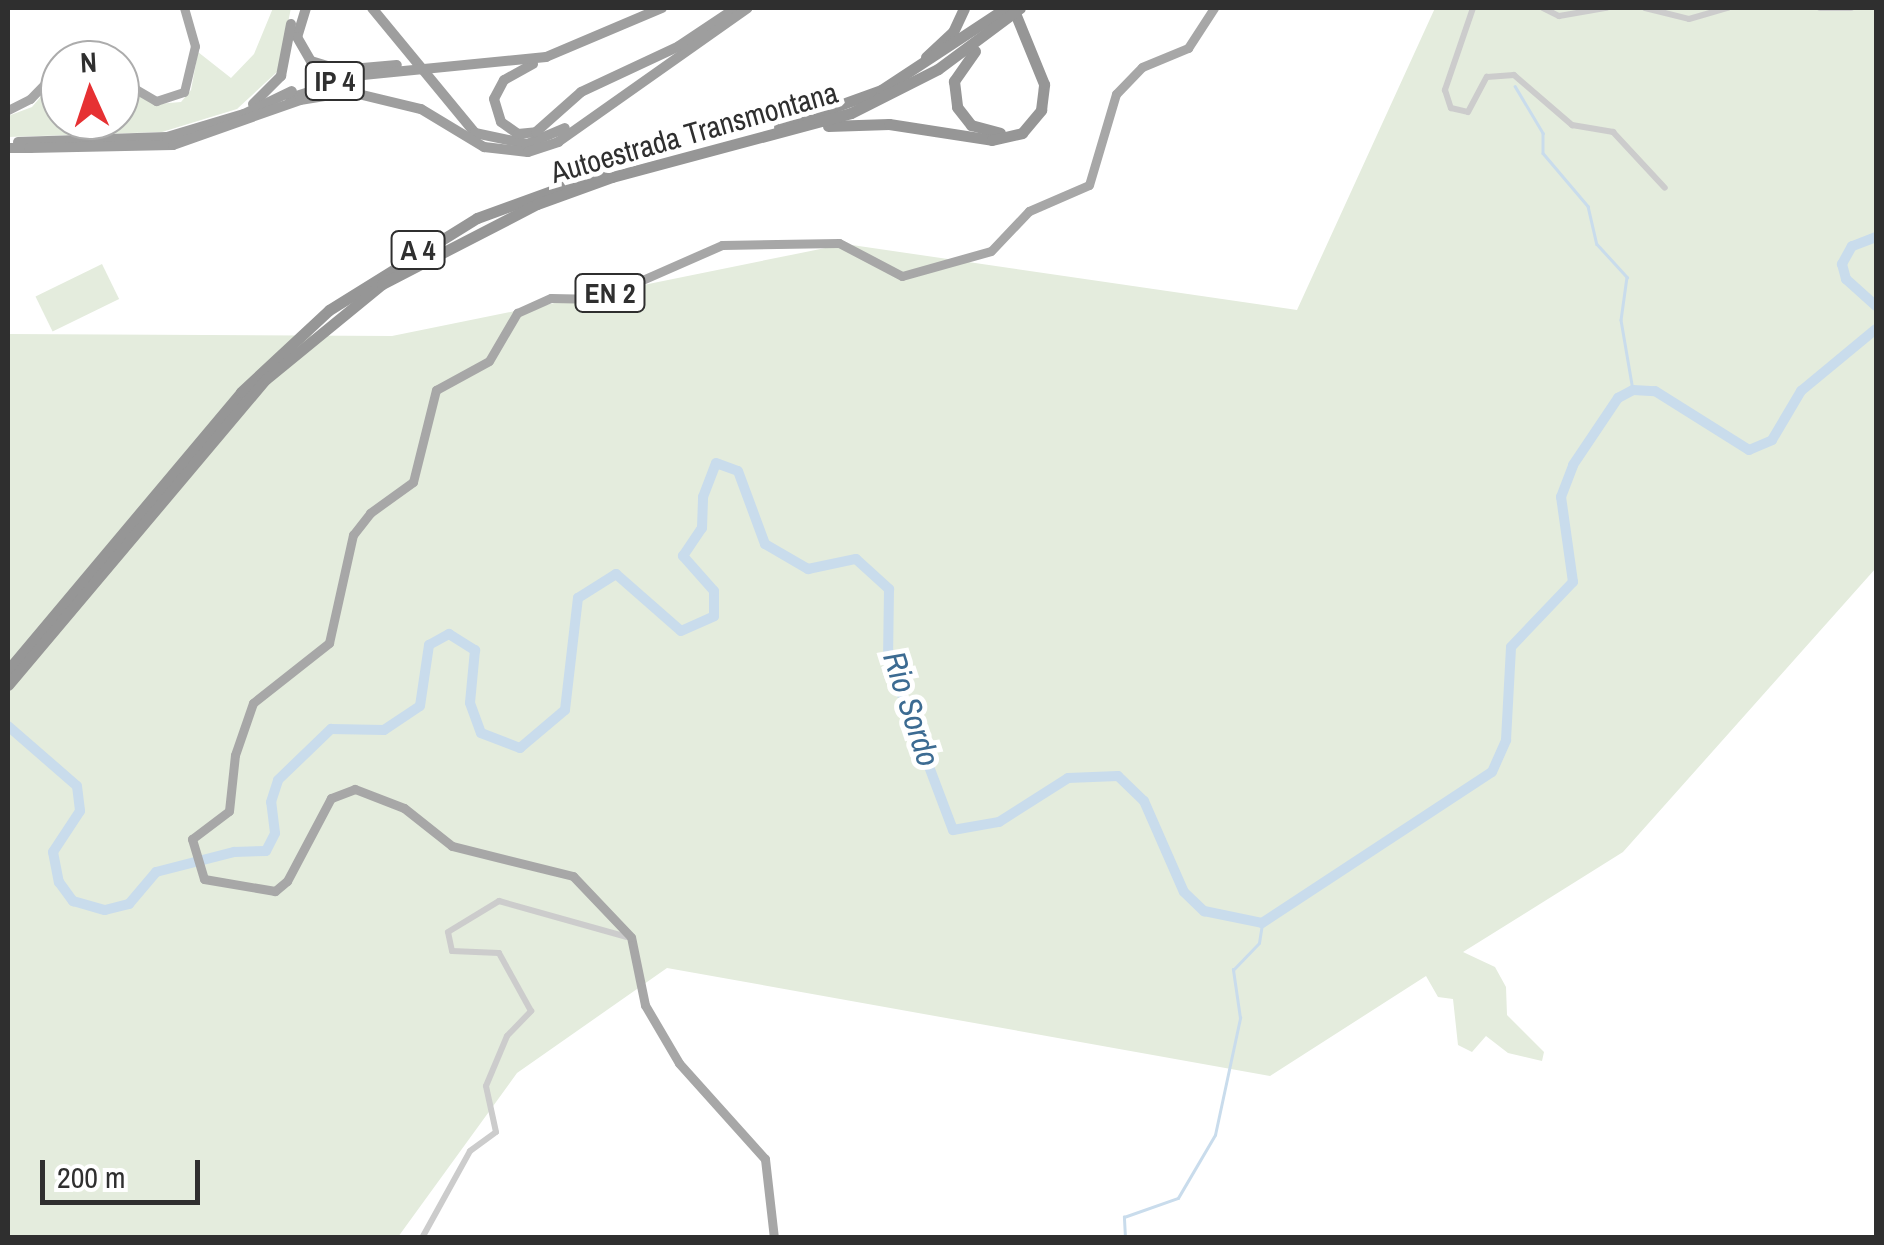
<!DOCTYPE html>
<style>
body{margin:0}
#map{position:relative;width:1884px;height:1245px;overflow:hidden;background:#fff;font-family:"Archivo Narrow",sans-serif}
div>[style]{position:absolute}
.green>*{inset:0;background:#e4ecdd;transform-origin:0 0}
.stream>*{height:2.5px;margin:-1.25px;padding:0 1.25px;transform-origin:1.25px;border-radius:1.25px;background:#c9dcec}
.river>*{height:10px;margin:-5px;padding:0 5px;transform-origin:5px;border-radius:5px;background:#c9dcec}
.tertiary>*{height:6px;margin:-3px;padding:0 3px;transform-origin:3px;border-radius:3px;background:#ccc}
.primary>*{height:9px;margin:-4.5px;padding:0 4.5px;transform-origin:4.5px;border-radius:4.5px;background:#a7a7a7}
.trunk>*{height:10px;margin:-5px;padding:0 5px;transform-origin:5px;border-radius:5px;background:#9e9e9e}
.motorway>*{height:11px;margin:-5.5px;padding:0 5.5px;transform-origin:5.5px;border-radius:5.5px;background:#969696}
span{translate:-50% -50%;white-space:nowrap;text-align:center;line-height:1.15;-webkit-text-stroke:10px #fff;paint-order:stroke}
.shield-label span{padding:2px 8px;background:#fff;border:2px solid;border-radius:8px;-webkit-text-stroke-width:0}
.shield-label{font-size:28px;color:#2f2f2f;font-weight:700}
.street-label{font-size:30px;color:#2f2f2f}
.water-label{font-size:32px;color:#3c6b92;font-style:italic}
.frame{position:absolute;inset:0;border:10px solid #2f2f2f;pointer-events:none}
.north{position:absolute;left:40px;top:40px;width:100px;height:100px;box-sizing:border-box;background:#fff;border:2px solid #acacac;border-radius:50%;rotate:357deg;font-size:28px;font-weight:700;line-height:40px;text-align:center;color:#2f2f2f}
.north::after{content:'';display:block;margin:auto;width:35px;height:45px;background:#e63133;clip-path:polygon(50% 0,100% 100%,50% 72%,0 100%)}
.scale{position:absolute;left:40px;top:1160px;width:160px;height:45px;box-sizing:border-box;border:5px solid #2f2f2f;border-top:0;padding-left:12px;font-size:30px;line-height:35px;white-space:nowrap;color:#2f2f2f;-webkit-text-stroke:8px #fff;paint-order:stroke}
</style>
<div id="map">
<div class="green">
<div style="clip-path:polygon(273px 8px,291px 8px,278px 71px,237px 109px,162px 132px,8px 137px,8px 116px,32px 107px,60px 74px,60px 120px,120px 120px,120px 83px,157px 104px,181px 102px,191px 90px,198px 52px,231px 78px,254px 54px)"></div>
<div style="clip-path:polygon(1435px 8px,1876px 8px,1876px 568px,1623px 852px,1463px 952px,1495px 967px,1506px 987px,1507px 1015px,1544px 1052px,1542px 1061px,1508px 1053px,1486px 1036px,1472px 1052px,1458px 1045px,1453px 999px,1438px 997px,1426px 976px,1270px 1076px,667px 968px,517px 1073px,398px 1237px,8px 1238px,8px 334px,392px 336px,845px 244px,1297px 310px)"></div>
<div style="left:102px;top:264px;width:39px;height:74px;rotate:64deg"></div>
</div>
<div class="stream">
<div style="left:1515px;top:86px;width:55px;rotate:59.2deg"></div>
<div style="left:1543px;top:133px;width:20px;rotate:90deg"></div>
<div style="left:1543px;top:153px;width:70px;rotate:49.7deg"></div>
<div style="left:1588px;top:206px;width:39px;rotate:77deg"></div>
<div style="left:1597px;top:244px;width:45px;rotate:47.7deg"></div>
<div style="left:1627px;top:277px;width:43px;rotate:97.9deg"></div>
<div style="left:1621px;top:320px;width:71px;rotate:80.3deg"></div>
<div style="left:1125px;top:1238px;width:21px;rotate:-93deg"></div>
<div style="left:1124px;top:1217px;width:57px;rotate:-19.4deg"></div>
<div style="left:1178px;top:1198px;width:73px;rotate:-59.6deg"></div>
<div style="left:1215px;top:1135px;width:120px;rotate:-77.9deg"></div>
<div style="left:1240px;top:1018px;width:49px;rotate:-98.3deg"></div>
<div style="left:1233px;top:970px;width:37px;rotate:-46deg"></div>
<div style="left:1259px;top:943px;width:20px;rotate:-81deg"></div>
</div>
<div class="river">
<div style="left:1876px;top:237px;width:26px;rotate:159deg"></div>
<div style="left:1852px;top:246px;width:21px;rotate:119deg"></div>
<div style="left:1842px;top:264px;width:16px;rotate:75deg"></div>
<div style="left:1846px;top:279px;width:40px;rotate:42deg"></div>
<div style="left:8px;top:726px;width:91px;rotate:41deg"></div>
<div style="left:77px;top:786px;width:25px;rotate:83deg"></div>
<div style="left:80px;top:811px;width:49px;rotate:123.4deg"></div>
<div style="left:53px;top:852px;width:31px;rotate:79deg"></div>
<div style="left:59px;top:882px;width:24px;rotate:54deg"></div>
<div style="left:73px;top:901px;width:33px;rotate:16deg"></div>
<div style="left:105px;top:910px;width:25px;rotate:-14deg"></div>
<div style="left:129px;top:904px;width:42px;rotate:-49.8deg"></div>
<div style="left:156px;top:872px;width:81px;rotate:-14.4deg"></div>
<div style="left:234px;top:852px;width:32px;rotate:-2deg"></div>
<div style="left:266px;top:851px;width:20px;rotate:-63deg"></div>
<div style="left:275px;top:833px;width:31px;rotate:-97deg"></div>
<div style="left:271px;top:802px;width:23px;rotate:-72deg"></div>
<div style="left:278px;top:780px;width:74px;rotate:-43.9deg"></div>
<div style="left:331px;top:729px;width:53px;rotate:1.1deg"></div>
<div style="left:384px;top:730px;width:43px;rotate:-33.7deg"></div>
<div style="left:420px;top:706px;width:62px;rotate:-81.6deg"></div>
<div style="left:429px;top:645px;width:23px;rotate:-29deg"></div>
<div style="left:449px;top:634px;width:31px;rotate:32deg"></div>
<div style="left:475px;top:650px;width:53px;rotate:95.4deg"></div>
<div style="left:470px;top:703px;width:32px;rotate:70deg"></div>
<div style="left:481px;top:733px;width:42px;rotate:21deg"></div>
<div style="left:520px;top:748px;width:59px;rotate:-40.2deg"></div>
<div style="left:565px;top:710px;width:113px;rotate:-83.4deg"></div>
<div style="left:578px;top:598px;width:45px;rotate:-32.3deg"></div>
<div style="left:616px;top:574px;width:86px;rotate:41.2deg"></div>
<div style="left:681px;top:631px;width:36px;rotate:-24deg"></div>
<div style="left:714px;top:616px;width:25px;rotate:-90deg"></div>
<div style="left:714px;top:591px;width:47px;rotate:-131.5deg"></div>
<div style="left:683px;top:556px;width:34px;rotate:-56deg"></div>
<div style="left:702px;top:528px;width:31px;rotate:-88deg"></div>
<div style="left:703px;top:497px;width:36px;rotate:-69deg"></div>
<div style="left:716px;top:463px;width:23px;rotate:20deg"></div>
<div style="left:738px;top:471px;width:78px;rotate:69.7deg"></div>
<div style="left:765px;top:544px;width:50px;rotate:30.2deg"></div>
<div style="left:808px;top:569px;width:49px;rotate:-11.8deg"></div>
<div style="left:856px;top:559px;width:45px;rotate:42.3deg"></div>
<div style="left:889px;top:589px;width:69px;rotate:90.8deg"></div>
<div style="left:888px;top:658px;width:184px;rotate:69.3deg"></div>
<div style="left:953px;top:830px;width:47px;rotate:-9.9deg"></div>
<div style="left:999px;top:822px;width:82px;rotate:-32.5deg"></div>
<div style="left:1068px;top:778px;width:50px;rotate:-2.3deg"></div>
<div style="left:1118px;top:776px;width:36px;rotate:44deg"></div>
<div style="left:1144px;top:801px;width:99px;rotate:66.3deg"></div>
<div style="left:1184px;top:892px;width:28px;rotate:44deg"></div>
<div style="left:1204px;top:911px;width:59px;rotate:11.7deg"></div>
<div style="left:1262px;top:923px;width:275px;rotate:-33.3deg"></div>
<div style="left:1492px;top:772px;width:35px;rotate:-66deg"></div>
<div style="left:1506px;top:740px;width:93px;rotate:-86.9deg"></div>
<div style="left:1511px;top:647px;width:90px;rotate:-46.4deg"></div>
<div style="left:1573px;top:582px;width:86px;rotate:-98deg"></div>
<div style="left:1561px;top:497px;width:34px;rotate:-69deg"></div>
<div style="left:1573px;top:465px;width:81px;rotate:-56.1deg"></div>
<div style="left:1618px;top:398px;width:17px;rotate:-28deg"></div>
<div style="left:1633px;top:390px;width:22px;rotate:3deg"></div>
<div style="left:1655px;top:391px;width:111px;rotate:32.1deg"></div>
<div style="left:1749px;top:450px;width:25px;rotate:-23deg"></div>
<div style="left:1772px;top:440px;width:57px;rotate:-59.4deg"></div>
<div style="left:1801px;top:391px;width:97px;rotate:-39.6deg"></div>
</div>
<div class="tertiary">
<div style="left:1473px;top:8px;width:87px;rotate:108.9deg"></div>
<div style="left:1445px;top:90px;width:19px;rotate:72deg"></div>
<div style="left:1451px;top:108px;width:17px;rotate:13deg"></div>
<div style="left:1468px;top:112px;width:40px;rotate:-62deg"></div>
<div style="left:1487px;top:77px;width:27px;rotate:-4deg"></div>
<div style="left:1514px;top:75px;width:77px;rotate:40.8deg"></div>
<div style="left:1572px;top:125px;width:42px;rotate:9.7deg"></div>
<div style="left:1613px;top:132px;width:76px;rotate:47.1deg"></div>
<div style="left:1543px;top:8px;width:18px;rotate:27deg"></div>
<div style="left:1559px;top:16px;width:48px;rotate:-9.7deg"></div>
<div style="left:1645px;top:8px;width:45px;rotate:14deg"></div>
<div style="left:1689px;top:19px;width:40px;rotate:-16deg"></div>
<div style="left:1820px;top:8px;width:31px"></div>
<div style="left:422px;top:1238px;width:99px;rotate:-61.1deg"></div>
<div style="left:470px;top:1151px;width:32px;rotate:-36deg"></div>
<div style="left:496px;top:1132px;width:47px;rotate:-102.3deg"></div>
<div style="left:486px;top:1086px;width:54px;rotate:-67.2deg"></div>
<div style="left:507px;top:1036px;width:35px;rotate:-46deg"></div>
<div style="left:531px;top:1011px;width:66px;rotate:-118.9deg"></div>
<div style="left:499px;top:953px;width:47px;rotate:-177.6deg"></div>
<div style="left:452px;top:951px;width:19px;rotate:-102deg"></div>
<div style="left:448px;top:932px;width:60px;rotate:-31.3deg"></div>
<div style="left:499px;top:901px;width:133px;rotate:15.7deg"></div>
</div>
<div class="primary">
<div style="left:120px;top:80px;width:42px;rotate:30.3deg"></div>
<div style="left:156px;top:101px;width:29px;rotate:-18deg"></div>
<div style="left:184px;top:92px;width:47px;rotate:-76.6deg"></div>
<div style="left:195px;top:46px;width:40px;rotate:-106deg"></div>
<div style="left:8px;top:110px;width:25px;rotate:-27deg"></div>
<div style="left:30px;top:99px;width:43px;rotate:-45.9deg"></div>
<div style="left:774px;top:1238px;width:80px;rotate:-96.5deg"></div>
<div style="left:765px;top:1159px;width:129px;rotate:-131.9deg"></div>
<div style="left:679px;top:1063px;width:67px;rotate:-120.4deg"></div>
<div style="left:645px;top:1005px;width:69px;rotate:-101.6deg"></div>
<div style="left:631px;top:937px;width:84px;rotate:-133.6deg"></div>
<div style="left:573px;top:876px;width:125px;rotate:-166.1deg"></div>
<div style="left:452px;top:846px;width:61px;rotate:-141.6deg"></div>
<div style="left:404px;top:808px;width:53px;rotate:-158.8deg"></div>
<div style="left:355px;top:789px;width:26px;rotate:159deg"></div>
<div style="left:331px;top:798px;width:94px;rotate:117.9deg"></div>
<div style="left:287px;top:881px;width:16px;rotate:140deg"></div>
<div style="left:275px;top:891px;width:72px;rotate:-170.4deg"></div>
<div style="left:204px;top:879px;width:42px;rotate:-106.7deg"></div>
<div style="left:192px;top:839px;width:46px;rotate:-37.1deg"></div>
<div style="left:229px;top:811px;width:56px;rotate:-83.9deg"></div>
<div style="left:235px;top:755px;width:55px;rotate:-70.9deg"></div>
<div style="left:253px;top:703px;width:97px;rotate:-38.3deg"></div>
<div style="left:329px;top:643px;width:111px;rotate:-77.5deg"></div>
<div style="left:353px;top:535px;width:28px;rotate:-52deg"></div>
<div style="left:370px;top:513px;width:53px;rotate:-35.8deg"></div>
<div style="left:413px;top:482px;width:95px;rotate:-76deg"></div>
<div style="left:436px;top:390px;width:60px;rotate:-28.7deg"></div>
<div style="left:489px;top:361px;width:56px;rotate:-59.7deg"></div>
<div style="left:517px;top:313px;width:37px;rotate:-24deg"></div>
<div style="left:551px;top:298px;width:48px;rotate:1.2deg"></div>
<div style="left:599px;top:299px;width:134px;rotate:-23.7deg"></div>
<div style="left:722px;top:245px;width:117px;rotate:-1deg"></div>
<div style="left:839px;top:243px;width:71px;rotate:27.6deg"></div>
<div style="left:902px;top:276px;width:92px;rotate:-15.7deg"></div>
<div style="left:991px;top:251px;width:55px;rotate:-46.5deg"></div>
<div style="left:1029px;top:211px;width:65px;rotate:-23.4deg"></div>
<div style="left:1089px;top:185px;width:95px;rotate:-73.5deg"></div>
<div style="left:1116px;top:94px;width:37px;rotate:-46deg"></div>
<div style="left:1142px;top:67px;width:50px;rotate:-22.4deg"></div>
<div style="left:1188px;top:48px;width:48px;rotate:-57deg"></div>
</div>
<div class="trunk">
<div style="left:306px;top:8px;width:30px;rotate:107deg"></div>
<div style="left:297px;top:37px;width:28px;rotate:60deg"></div>
<div style="left:311px;top:61px;width:30px;rotate:17deg"></div>
<div style="left:340px;top:70px;width:57px;rotate:-5deg"></div>
<div style="left:372px;top:8px;width:162px;rotate:50.5deg"></div>
<div style="left:475px;top:133px;width:53px;rotate:11.9deg"></div>
<div style="left:527px;top:144px;width:41px;rotate:-22.8deg"></div>
<div style="left:533px;top:64px;width:33px;rotate:151deg"></div>
<div style="left:504px;top:80px;width:21px;rotate:118deg"></div>
<div style="left:494px;top:99px;width:24px;rotate:73deg"></div>
<div style="left:501px;top:122px;width:21px;rotate:35deg"></div>
<div style="left:518px;top:134px;width:18px;rotate:-6deg"></div>
<div style="left:536px;top:132px;width:60px;rotate:-41.6deg"></div>
<div style="left:581px;top:92px;width:108px;rotate:-25.1deg"></div>
<div style="left:679px;top:46px;width:69px;rotate:-33.7deg"></div>
<div style="left:290px;top:98px;width:77px;rotate:-17.5deg"></div>
<div style="left:363px;top:75px;width:184px;rotate:-5.6deg"></div>
<div style="left:546px;top:57px;width:126px;rotate:-22.9deg"></div>
<div style="left:253px;top:104px;width:40px;rotate:-45deg"></div>
<div style="left:281px;top:76px;width:53px;rotate:-79.1deg"></div>
<div style="left:18px;top:142px;width:149px;rotate:-1.9deg"></div>
<div style="left:167px;top:137px;width:80px;rotate:-16.6deg"></div>
<div style="left:244px;top:114px;width:53px;rotate:-25.6deg"></div>
<div style="left:8px;top:148px;width:23px"></div>
<div style="left:29px;top:148px;width:144px;rotate:-1.2deg"></div>
<div style="left:173px;top:145px;width:135px;rotate:-19.5deg"></div>
<div style="left:300px;top:100px;width:51px;rotate:-9.1deg"></div>
<div style="left:350px;top:92px;width:73px;rotate:13.5deg"></div>
<div style="left:421px;top:109px;width:74px;rotate:31.1deg"></div>
<div style="left:484px;top:147px;width:44px;rotate:6.5deg"></div>
<div style="left:528px;top:152px;width:32px;rotate:-18deg"></div>
<div style="left:558px;top:142px;width:232px;rotate:-35.2deg"></div>
</div>
<div class="motorway">
<div style="left:975px;top:51px;width:37px;rotate:125deg"></div>
<div style="left:954px;top:81px;width:26px;rotate:83deg"></div>
<div style="left:957px;top:107px;width:23px;rotate:52deg"></div>
<div style="left:971px;top:125px;width:30px;rotate:15deg"></div>
<div style="left:926px;top:57px;width:37px;rotate:-43deg"></div>
<div style="left:953px;top:32px;width:26px;rotate:-65deg"></div>
<div style="left:828px;top:126px;width:61px;rotate:-1.9deg"></div>
<div style="left:889px;top:124px;width:104px;rotate:8.8deg"></div>
<div style="left:992px;top:140px;width:31px;rotate:-13deg"></div>
<div style="left:1022px;top:133px;width:30px;rotate:-50deg"></div>
<div style="left:1041px;top:110px;width:26px;rotate:-83deg"></div>
<div style="left:1044px;top:84px;width:82px;rotate:-112.2deg"></div>
<div style="left:779px;top:127px;width:109px;rotate:-19.9deg"></div>
<div style="left:881px;top:90px;width:149px;rotate:-33.3deg"></div>
<div style="left:8px;top:670px;width:363px;rotate:-50deg"></div>
<div style="left:241px;top:392px;width:120px;rotate:-43deg"></div>
<div style="left:329px;top:310px;width:174px;rotate:-31.9deg"></div>
<div style="left:477px;top:218px;width:137px;rotate:-20deg"></div>
<div style="left:8px;top:685px;width:400px;rotate:-49.9deg"></div>
<div style="left:266px;top:379px;width:150px;rotate:-39.3deg"></div>
<div style="left:382px;top:284px;width:174px;rotate:-27.3deg"></div>
<div style="left:537px;top:204px;width:80px;rotate:-19.8deg"></div>
<div style="left:612px;top:177px;width:247px;rotate:-15deg"></div>
<div style="left:851px;top:113px;width:97px;rotate:-26.8deg"></div>
<div style="left:938px;top:69px;width:102px;rotate:-36.6deg"></div>
</div>
<div class="shield-label">
<span style="left:335px;top:81px">IP 4</span>
<span style="left:418px;top:250px">A 4</span>
<span style="left:610px;top:293px">EN 2</span>
</div>
<div class="street-label">
<span style="left:694px;top:132px;rotate:-16deg">Autoestrada Transmontana</span>
</div>
<div class="water-label">
<span style="left:911px;top:709px;rotate:72deg">Rio Sordo</span>
</div>
<div class="frame"></div>
<div class="north">N</div>
<div class="scale">200 m</div>
</div>
